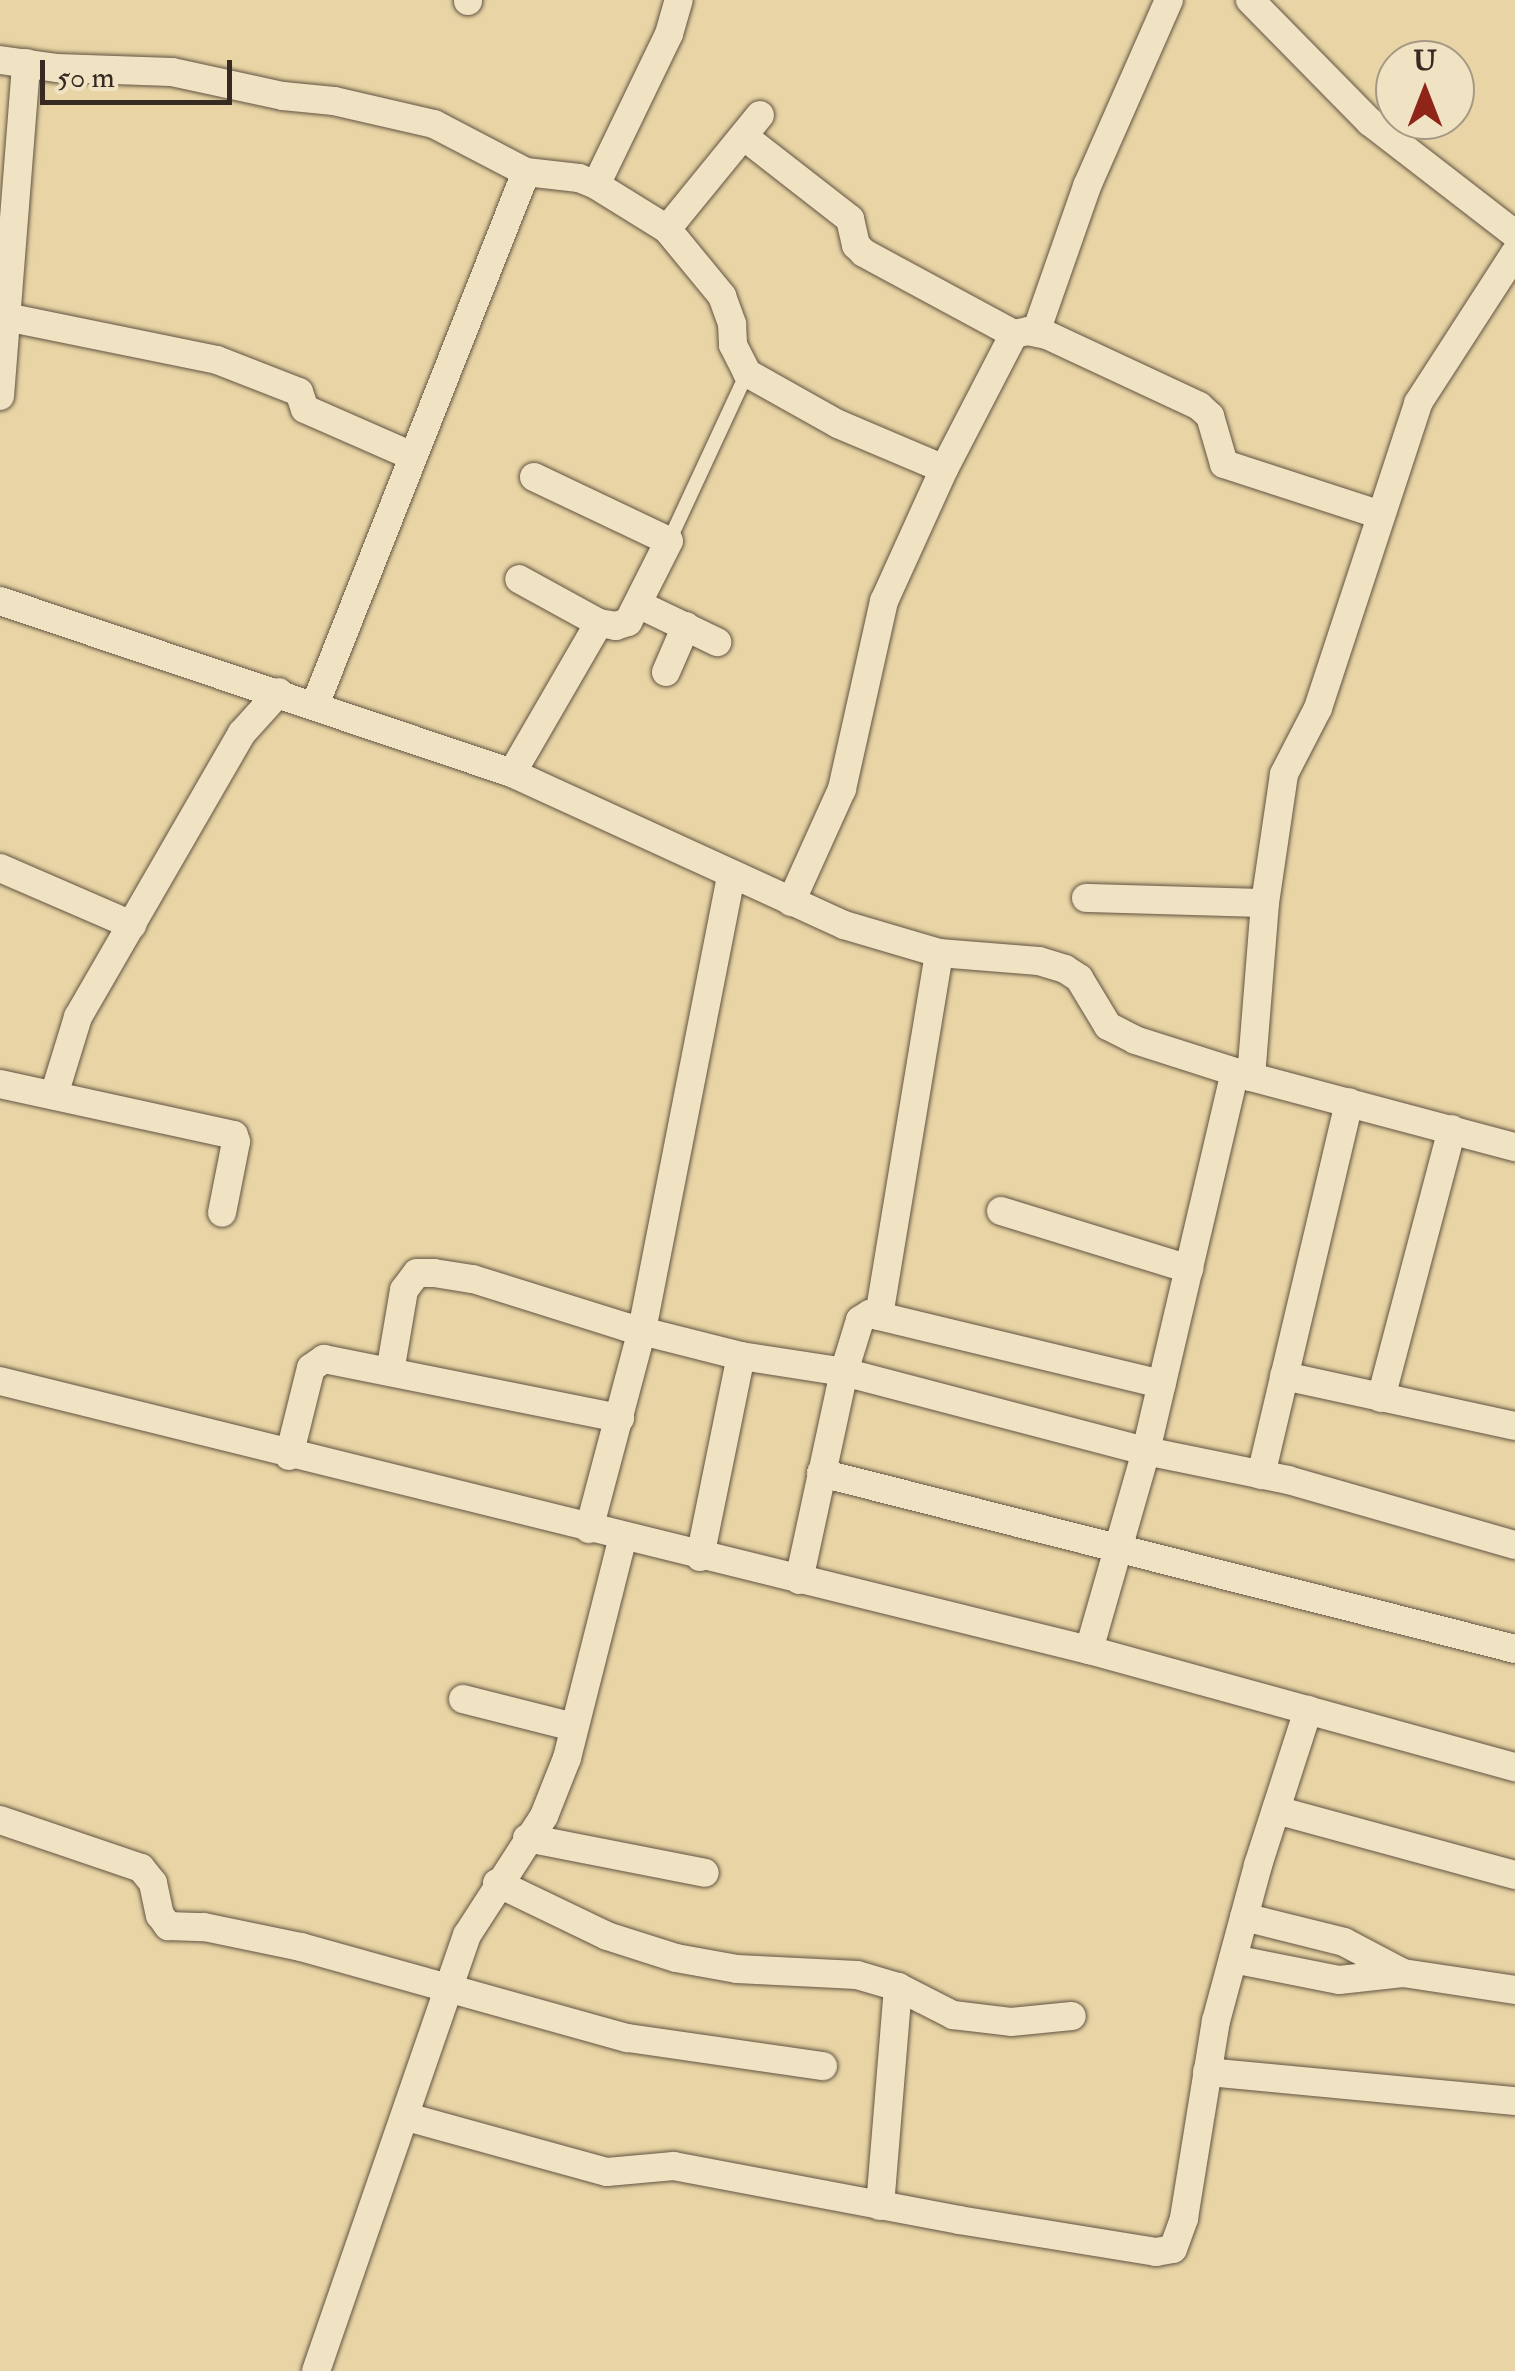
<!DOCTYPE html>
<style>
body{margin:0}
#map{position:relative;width:1515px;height:2371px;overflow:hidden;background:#e8d4a4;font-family:"IM FELL Double Pica",serif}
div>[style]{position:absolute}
.roads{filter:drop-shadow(0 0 2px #625443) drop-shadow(0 0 2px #625443)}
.service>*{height:14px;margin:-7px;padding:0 7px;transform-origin:7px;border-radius:7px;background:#f0e3c4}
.minor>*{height:28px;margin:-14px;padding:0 14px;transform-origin:14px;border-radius:14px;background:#f0e3c4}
span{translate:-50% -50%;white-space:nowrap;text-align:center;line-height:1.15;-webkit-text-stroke:8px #f0e3c4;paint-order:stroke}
.north{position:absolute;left:1375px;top:40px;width:100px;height:100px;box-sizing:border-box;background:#f0e3c4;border:2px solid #a69984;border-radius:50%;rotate:0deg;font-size:28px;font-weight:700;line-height:40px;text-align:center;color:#362a23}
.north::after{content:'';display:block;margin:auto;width:35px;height:45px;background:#8f2418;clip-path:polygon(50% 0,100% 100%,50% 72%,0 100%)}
.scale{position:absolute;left:40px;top:60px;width:192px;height:45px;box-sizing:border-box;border:5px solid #362a23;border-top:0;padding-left:12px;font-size:30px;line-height:35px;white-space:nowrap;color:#362a23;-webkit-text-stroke:8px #f0e3c4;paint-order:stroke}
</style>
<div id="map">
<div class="roads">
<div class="service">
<div style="left:669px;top:541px;width:185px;rotate:-65.1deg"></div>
</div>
<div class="minor">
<div style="left:1250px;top:0;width:171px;rotate:45.5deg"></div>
<div style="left:1370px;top:122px;width:183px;rotate:37.7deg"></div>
<div style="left:468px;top:1px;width:1px;rotate:-90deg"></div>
<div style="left:0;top:60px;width:58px;rotate:8deg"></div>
<div style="left:57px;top:68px;width:115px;rotate:2deg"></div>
<div style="left:172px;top:72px;width:114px;rotate:12.2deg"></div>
<div style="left:283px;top:96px;width:51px;rotate:5.6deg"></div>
<div style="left:334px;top:101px;width:103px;rotate:13deg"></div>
<div style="left:434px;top:124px;width:104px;rotate:27.6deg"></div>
<div style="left:526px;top:172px;width:53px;rotate:6.5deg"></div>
<div style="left:579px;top:178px;width:18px;rotate:22deg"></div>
<div style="left:596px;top:185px;width:84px;rotate:31.8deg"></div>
<div style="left:667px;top:229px;width:87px;rotate:50.6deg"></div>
<div style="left:722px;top:296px;width:30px;rotate:70deg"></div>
<div style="left:732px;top:324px;width:21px;rotate:87deg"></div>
<div style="left:733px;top:345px;width:31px;rotate:63deg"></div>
<div style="left:747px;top:373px;width:104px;rotate:29.3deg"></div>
<div style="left:838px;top:424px;width:115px;rotate:23deg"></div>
<div style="left:944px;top:469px;width:145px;rotate:114.4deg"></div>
<div style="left:884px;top:601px;width:193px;rotate:102.6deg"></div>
<div style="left:842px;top:789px;width:124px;rotate:114.3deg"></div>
<div style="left:746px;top:138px;width:132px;rotate:37.9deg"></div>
<div style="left:850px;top:219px;width:27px;rotate:77deg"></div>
<div style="left:856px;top:245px;width:11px;rotate:45deg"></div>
<div style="left:864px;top:253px;width:170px;rotate:28.4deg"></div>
<div style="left:596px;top:185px;width:168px;rotate:-64.2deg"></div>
<div style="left:669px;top:34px;width:35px;rotate:-74deg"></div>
<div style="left:667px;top:229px;width:147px;rotate:-50.8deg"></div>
<div style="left:6px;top:317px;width:215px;rotate:11.5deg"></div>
<div style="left:217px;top:360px;width:88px;rotate:21.3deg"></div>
<div style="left:299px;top:392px;width:18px;rotate:71deg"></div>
<div style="left:305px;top:409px;width:117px;rotate:23.7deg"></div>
<div style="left:1036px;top:332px;width:155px;rotate:-70.7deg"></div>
<div style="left:1087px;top:186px;width:203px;rotate:-66.2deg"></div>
<div style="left:0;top:396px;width:334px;rotate:-85.5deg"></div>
<div style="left:944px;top:469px;width:152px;rotate:-62.6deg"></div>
<div style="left:1014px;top:334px;width:14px;rotate:-12deg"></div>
<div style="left:1028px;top:331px;width:19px;rotate:12deg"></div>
<div style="left:1047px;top:335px;width:168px;rotate:25deg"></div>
<div style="left:1199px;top:406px;width:15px;rotate:42deg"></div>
<div style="left:1210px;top:416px;width:50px;rotate:73.7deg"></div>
<div style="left:1224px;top:464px;width:165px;rotate:18deg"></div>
<div style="left:534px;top:477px;width:149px;rotate:25.4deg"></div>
<div style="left:669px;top:541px;width:91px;rotate:116.8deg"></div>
<div style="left:628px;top:622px;width:13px;rotate:162deg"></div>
<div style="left:616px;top:626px;width:17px;rotate:-170deg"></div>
<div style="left:0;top:601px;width:540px;rotate:18.57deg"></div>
<div style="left:512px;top:773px;width:365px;rotate:24.6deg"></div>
<div style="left:844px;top:925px;width:99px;rotate:16.4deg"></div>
<div style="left:939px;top:953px;width:100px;rotate:4.6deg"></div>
<div style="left:1039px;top:961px;width:27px;rotate:17deg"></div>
<div style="left:1065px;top:969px;width:17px;rotate:33deg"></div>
<div style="left:1079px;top:978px;width:56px;rotate:58.9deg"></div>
<div style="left:1108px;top:1026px;width:30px;rotate:27deg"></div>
<div style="left:1135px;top:1040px;width:122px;rotate:17.7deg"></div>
<div style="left:1251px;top:1077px;width:273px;rotate:14.9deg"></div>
<div style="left:638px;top:604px;width:88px;rotate:25.7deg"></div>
<div style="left:666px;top:672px;width:50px;rotate:-66.5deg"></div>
<div style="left:315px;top:705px;width:573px;rotate:-68.4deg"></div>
<div style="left:512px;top:773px;width:173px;rotate:-59.9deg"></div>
<div style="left:599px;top:623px;width:91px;rotate:-151.2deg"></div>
<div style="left:0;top:868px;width:144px;rotate:23.4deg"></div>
<div style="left:1086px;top:898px;width:179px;rotate:1.6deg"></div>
<div style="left:1251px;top:1077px;width:175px;rotate:-85.4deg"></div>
<div style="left:1265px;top:903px;width:130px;rotate:-81.6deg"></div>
<div style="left:1284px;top:774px;width:74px;rotate:-62.7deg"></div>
<div style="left:1318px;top:708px;width:321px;rotate:-71.8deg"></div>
<div style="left:1418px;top:403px;width:179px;rotate:-57.1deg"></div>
<div style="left:0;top:1084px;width:239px;rotate:12.3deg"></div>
<div style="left:234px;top:1135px;width:7px;rotate:74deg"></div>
<div style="left:236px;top:1142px;width:72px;rotate:101.2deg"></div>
<div style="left:54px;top:1095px;width:82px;rotate:-72.9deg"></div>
<div style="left:78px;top:1017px;width:328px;rotate:-60deg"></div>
<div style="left:242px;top:733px;width:55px;rotate:-47.9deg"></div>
<div style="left:1001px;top:1211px;width:197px;rotate:17.1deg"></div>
<div style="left:879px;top:1316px;width:368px;rotate:-80.6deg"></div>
<div style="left:390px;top:1372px;width:83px;rotate:-80.3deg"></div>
<div style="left:404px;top:1290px;width:21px;rotate:-53deg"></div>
<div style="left:417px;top:1273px;width:17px"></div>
<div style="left:434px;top:1273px;width:39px;rotate:9deg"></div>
<div style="left:473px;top:1279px;width:160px;rotate:17.4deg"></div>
<div style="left:626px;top:1327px;width:119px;rotate:14.2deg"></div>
<div style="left:741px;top:1356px;width:104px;rotate:8.8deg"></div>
<div style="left:844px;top:1372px;width:54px;rotate:-72.9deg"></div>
<div style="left:860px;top:1320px;width:12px;rotate:-31deg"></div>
<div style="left:870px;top:1314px;width:300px;rotate:13.5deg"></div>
<div style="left:1284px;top:1376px;width:236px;rotate:12.2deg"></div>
<div style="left:0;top:1381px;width:1122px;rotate:13.88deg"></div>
<div style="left:1089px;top:1650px;width:442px;rotate:15.4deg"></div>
<div style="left:1381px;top:1398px;width:278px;rotate:-75.2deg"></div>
<div style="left:289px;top:1456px;width:91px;rotate:-76deg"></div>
<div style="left:311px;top:1368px;width:16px;rotate:-35deg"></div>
<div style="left:324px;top:1359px;width:302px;rotate:11.3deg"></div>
<div style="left:821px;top:1473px;width:716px;rotate:14.23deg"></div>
<div style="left:1261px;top:1475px;width:383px;rotate:-76.7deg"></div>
<div style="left:589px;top:1529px;width:206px;rotate:-75.1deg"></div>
<div style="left:642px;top:1330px;width:463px;rotate:-78.9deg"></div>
<div style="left:700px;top:1557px;width:205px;rotate:-78.5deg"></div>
<div style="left:799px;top:1580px;width:213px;rotate:-77.8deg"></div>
<div style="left:844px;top:1372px;width:312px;rotate:14.7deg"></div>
<div style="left:1146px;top:1451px;width:145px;rotate:11.5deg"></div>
<div style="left:1288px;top:1480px;width:236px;rotate:16deg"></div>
<div style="left:1089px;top:1650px;width:207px;rotate:-74deg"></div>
<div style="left:1146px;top:1451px;width:389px;rotate:-76.8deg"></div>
<div style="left:463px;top:1699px;width:114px;rotate:14.2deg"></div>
<div style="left:1276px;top:1810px;width:248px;rotate:15.2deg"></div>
<div style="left:0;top:1820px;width:149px;rotate:18.8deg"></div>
<div style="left:141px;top:1868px;width:19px;rotate:51deg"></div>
<div style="left:153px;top:1883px;width:33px;rotate:78deg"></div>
<div style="left:160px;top:1915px;width:14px;rotate:54deg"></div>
<div style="left:168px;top:1926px;width:36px;rotate:2deg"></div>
<div style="left:204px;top:1927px;width:99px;rotate:11.7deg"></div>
<div style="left:301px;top:1947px;width:339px;rotate:15.6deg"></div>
<div style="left:628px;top:2038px;width:197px;rotate:8.2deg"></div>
<div style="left:527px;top:1838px;width:181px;rotate:11.1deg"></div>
<div style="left:497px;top:1883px;width:122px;rotate:25.7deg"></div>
<div style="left:607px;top:1936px;width:72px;rotate:17.7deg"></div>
<div style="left:676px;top:1958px;width:62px;rotate:10.2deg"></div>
<div style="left:737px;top:1969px;width:120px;rotate:2.9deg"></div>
<div style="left:857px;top:1975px;width:43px;rotate:16.3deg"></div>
<div style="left:898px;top:1987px;width:62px;rotate:27deg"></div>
<div style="left:953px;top:2015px;width:58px;rotate:6.9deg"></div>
<div style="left:1011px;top:2022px;width:61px;rotate:-5.6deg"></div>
<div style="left:1244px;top:1917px;width:103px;rotate:14deg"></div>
<div style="left:1344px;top:1942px;width:67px;rotate:27.7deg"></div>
<div style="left:1403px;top:1973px;width:113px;rotate:8.6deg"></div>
<div style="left:1233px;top:1959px;width:108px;rotate:11.2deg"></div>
<div style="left:1339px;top:1980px;width:64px;rotate:-6.2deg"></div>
<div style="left:1207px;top:2072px;width:309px;rotate:5.4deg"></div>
<div style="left:407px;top:2117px;width:207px;rotate:15.4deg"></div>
<div style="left:607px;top:2172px;width:67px;rotate:-5.1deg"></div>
<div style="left:674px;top:2166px;width:290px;rotate:10.7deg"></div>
<div style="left:959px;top:2220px;width:200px;rotate:9.2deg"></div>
<div style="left:1156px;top:2252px;width:17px;rotate:-10deg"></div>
<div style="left:1173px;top:2249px;width:33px;rotate:-70deg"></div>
<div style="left:1184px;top:2218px;width:200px;rotate:-80.8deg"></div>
<div style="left:1216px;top:2021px;width:162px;rotate:-74.9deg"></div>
<div style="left:1258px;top:1865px;width:163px;rotate:-72.1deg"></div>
<div style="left:880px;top:2206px;width:220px;rotate:-85.3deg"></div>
<div style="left:316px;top:2371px;width:461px;rotate:-70.9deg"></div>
<div style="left:467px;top:1935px;width:142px;rotate:-57.1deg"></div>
<div style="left:544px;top:1816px;width:62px;rotate:-68.4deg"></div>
<div style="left:567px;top:1758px;width:228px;rotate:-75.8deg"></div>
</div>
</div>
<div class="north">U</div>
<div class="scale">50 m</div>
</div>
